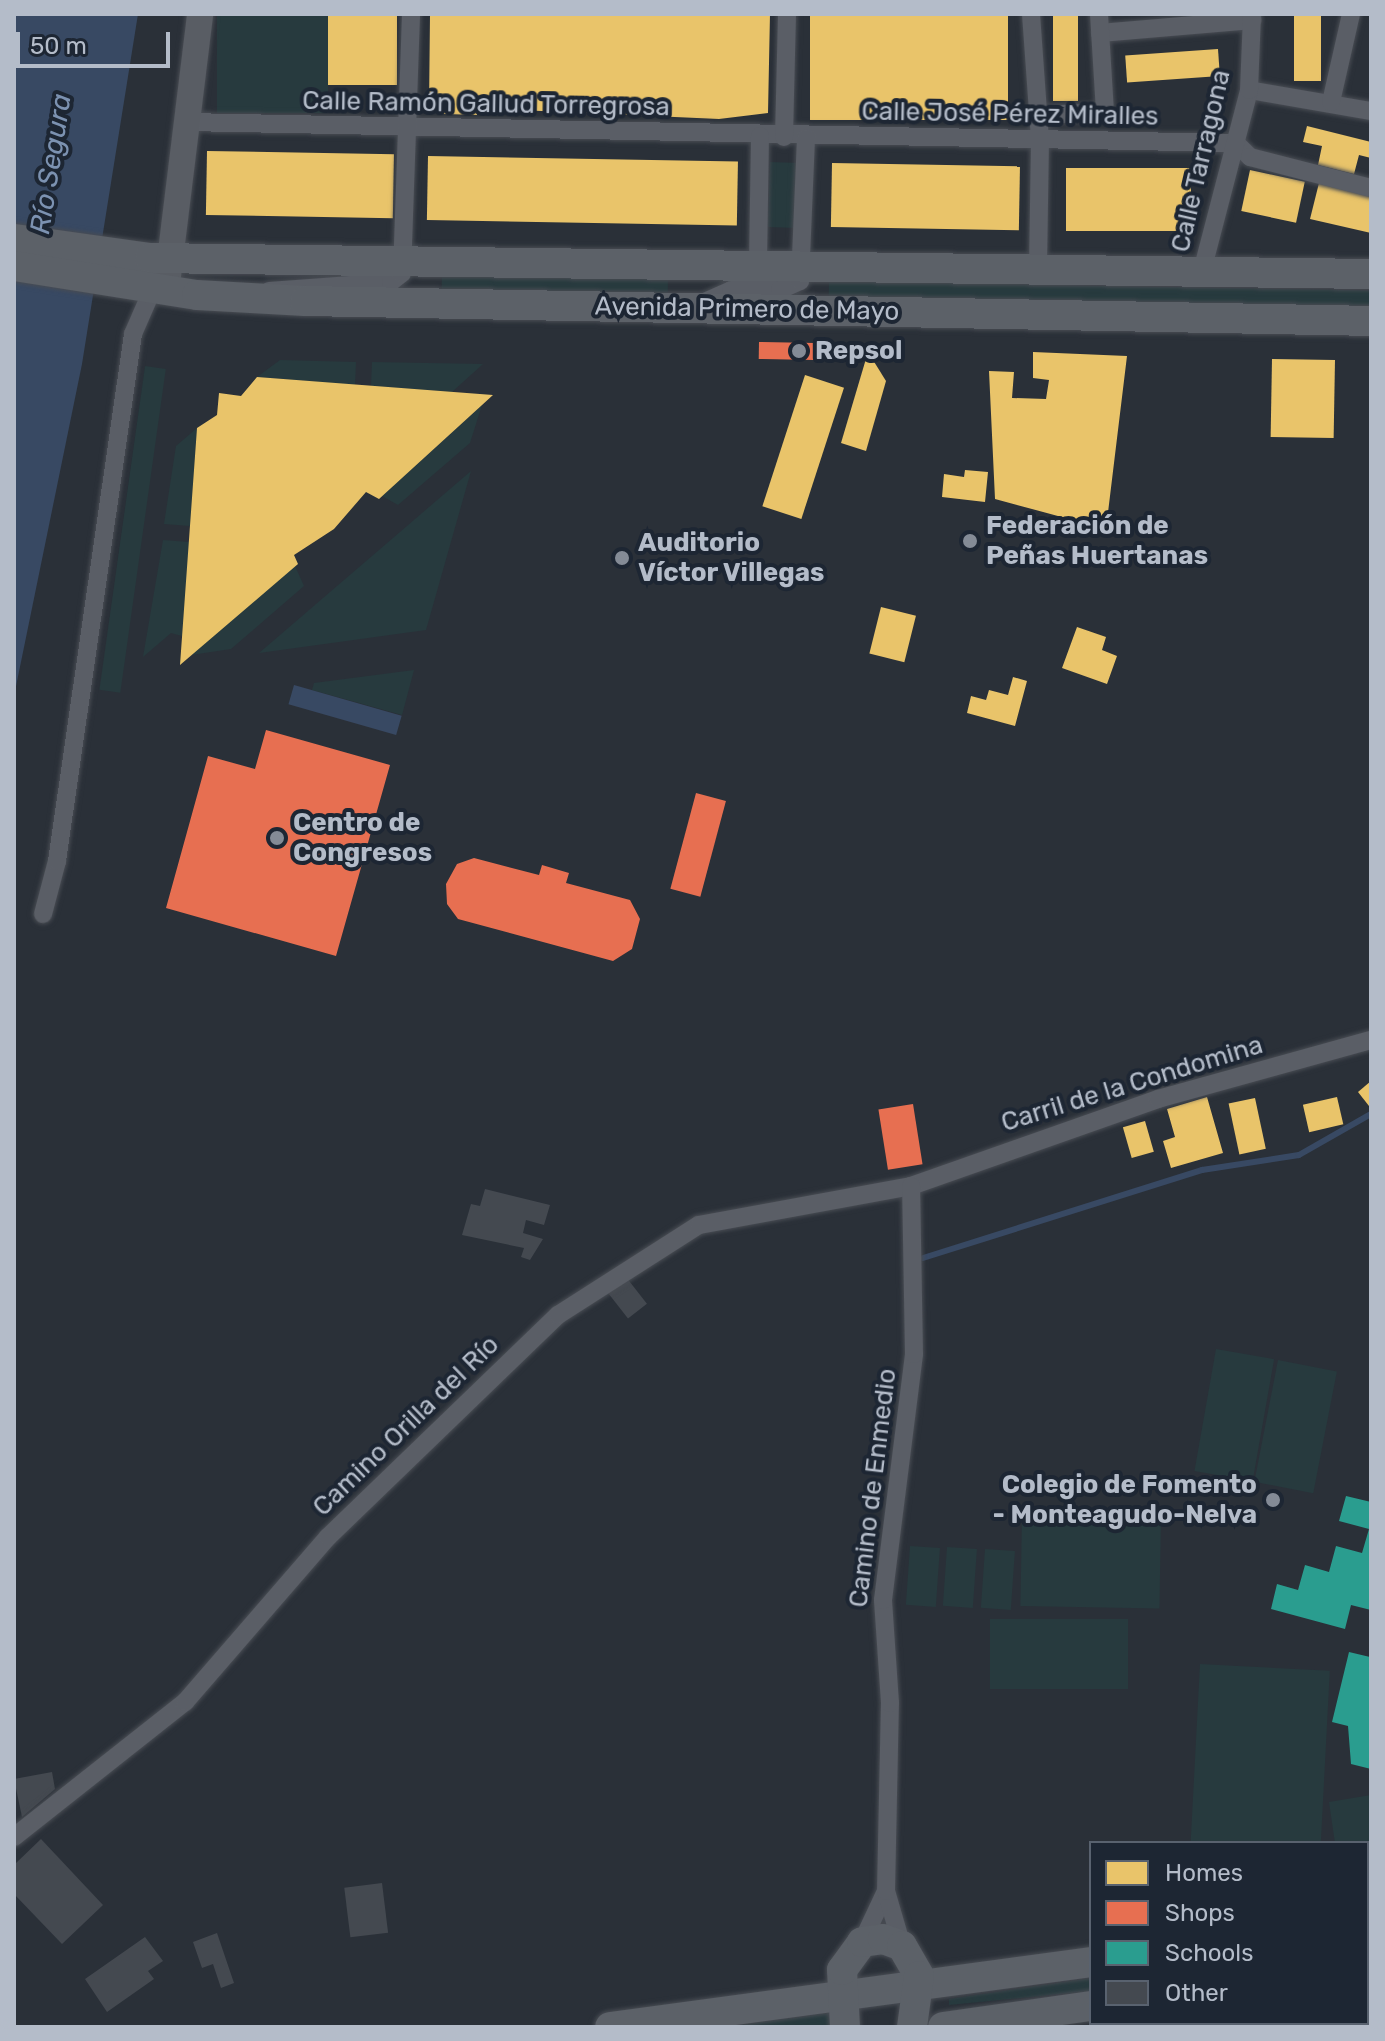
<!DOCTYPE html>
<meta charset="utf-8">
<style>
body{margin:0}
#map{position:relative;width:1385px;height:2041px;overflow:hidden;background:#2a3038;font-family:Rubik,sans-serif}
div>[style]{position:absolute}
.green>*{inset:0;background:#273a3e;transform-origin:0 0}
.water>*{inset:0;background:#384963;transform-origin:0 0}
.homes>*{inset:0;background:#e9c46a;transform-origin:0 0}
.shops>*{inset:0;background:#e76f51;transform-origin:0 0}
.schools>*{inset:0;background:#2a9d8f}
.stream>*{height:6px;margin:-3px;padding:0 3px;transform-origin:3px;border-radius:3px;background:#384963}
.building>*{inset:0;background:#444950;transform-origin:0 0}
.roads{filter:drop-shadow(0 0 2px #484c53) drop-shadow(0 0 2px #484c53)}
.street>*{height:18px;margin:-9px;padding:0 9px;transform-origin:9px;border-radius:9px;background:#5a5e66}
.secondary>*{height:26px;margin:-13px;padding:0 13px;transform-origin:13px;border-radius:13px;background:#595d64}
.primary>*{height:30px;margin:-15px;padding:0 15px;transform-origin:15px;border-radius:15px;background:#5c6168}
.dots>*{width:22px;height:22px;translate:-50% -50%;box-sizing:border-box;border:4px solid #1d2633;border-radius:50%}
span{translate:-50% -50%;white-space:nowrap;text-align:center;line-height:1.15;-webkit-text-stroke:8px #1d2633;paint-order:stroke}
.street-label{font-size:26px;color:#b4bcc9}
.poi-label{font-size:26px;color:#b4bcc9;font-weight:700}
.left{translate:0 -50%;text-align:left}
.right{translate:-100% -50%;text-align:right}
.water-label{font-size:28px;color:#7c92b1;font-style:italic}
.frame{position:absolute;inset:0;border:16px solid #b4bcc9;pointer-events:none}
.legend{position:absolute;left:1089px;top:1841px;width:280px;height:184px;box-sizing:border-box;background:#1d2633;border:2px solid #59626f;margin:0;padding:10px 14px;list-style:none;font-size:24px;color:#b4bcc9}
.legend li{display:flex;align-items:center;gap:16px;height:40px}
.legend b{width:40px;border:2px solid #59626f}
.scale{position:absolute;left:16px;top:32px;width:154px;height:36px;box-sizing:border-box;border:4px solid #b4bcc9;border-top:0;padding-left:10px;font-size:24px;line-height:28px;white-space:nowrap;color:#b4bcc9;-webkit-text-stroke:6px #1d2633;paint-order:stroke}
</style>
<div id="map">
<div class="green">
<div style="left:217px;top:14px;width:111px;height:99px"></div>
<div style="left:770px;top:162px;width:30px;height:65px;rotate:2deg"></div>
<div style="left:442px;top:273px;width:226px;height:16px;rotate:1deg"></div>
<div style="left:829px;top:281px;width:542px;height:16px;rotate:1deg"></div>
<div style="clip-path:polygon(280px 360px,356px 362px,355px 385px,257px 377px)"></div>
<div style="clip-path:polygon(372px 362px,483px 364px,452px 392px,371px 386px)"></div>
<div style="left:145px;top:366px;width:21px;height:327px;rotate:8deg"></div>
<div style="clip-path:polygon(482px 405px,470px 443px,398px 505px,382px 496px)"></div>
<div style="clip-path:polygon(197px 428px,190px 526px,164px 524px,176px 446px)"></div>
<div style="clip-path:polygon(471px 471px,426px 630px,259px 653px)"></div>
<div style="clip-path:polygon(163px 540px,189px 542px,182px 636px,171px 633px,143px 657px)"></div>
<div style="clip-path:polygon(295px 566px,304px 586px,231px 649px,191px 655px)"></div>
<div style="clip-path:polygon(414px 670px,402px 715px,312px 690px,314px 683px)"></div>
<div style="left:1216px;top:1349px;width:59px;height:124px;rotate:10deg"></div>
<div style="left:1278px;top:1360px;width:60px;height:124px;rotate:11deg"></div>
<div style="left:1022px;top:1516px;width:139px;height:90px;rotate:1deg"></div>
<div style="left:910px;top:1546px;width:30px;height:59px;rotate:4deg"></div>
<div style="left:947px;top:1547px;width:30px;height:59px;rotate:4deg"></div>
<div style="left:985px;top:1549px;width:30px;height:59px;rotate:4deg"></div>
<div style="left:990px;top:1619px;width:138px;height:70px"></div>
<div style="left:1200px;top:1664px;width:130px;height:179px;rotate:3deg"></div>
<div style="clip-path:polygon(1371px 1795px,1371px 1858px,1367px 1859px,1367px 1843px,1335px 1843px,1329px 1802px)"></div>
<div style="clip-path:polygon(1091px 1978px,1091px 1991px,949px 2005px,949px 1999px)"></div>
<div style="clip-path:polygon(830px 2013px,831px 2027px,723px 2027px)"></div>
</div>
<div class="water">
<div style="clip-path:polygon(14px 14px,138px 14px,82px 364px,14px 696px)"></div>
<div style="left:294px;top:685px;width:112px;height:20px;rotate:16deg"></div>
</div>
<div class="homes">
<div style="left:328px;top:14px;width:69px;height:71px"></div>
<div style="clip-path:polygon(430px 14px,770px 14px,768px 113px,719px 119px,477px 108px,477px 115px,444px 114px,429px 108px)"></div>
<div style="left:810px;top:14px;width:198px;height:106px"></div>
<div style="left:1053px;top:14px;width:25px;height:87px"></div>
<div style="left:1294px;top:14px;width:27px;height:67px"></div>
<div style="left:1218px;top:49px;width:27px;height:93px;rotate:86deg"></div>
<div style="clip-path:polygon(1307px 126px,1371px 142px,1371px 158px,1359px 155px,1354px 174px,1318px 165px,1322px 146px,1303px 142px)"></div>
<div style="left:207px;top:151px;width:187px;height:64px;rotate:1deg"></div>
<div style="left:428px;top:156px;width:310px;height:64px;rotate:1deg"></div>
<div style="left:832px;top:163px;width:188px;height:64px;rotate:1deg"></div>
<div style="left:1066px;top:168px;width:125px;height:63px"></div>
<div style="left:1250px;top:170px;width:56px;height:42px;rotate:12deg"></div>
<div style="clip-path:polygon(1319px 183px,1371px 195px,1371px 233px,1310px 219px)"></div>
<div style="clip-path:polygon(868px 352px,886px 381px,866px 451px,841px 443px)"></div>
<div style="clip-path:polygon(1033px 352px,1127px 356px,1106px 529px,995px 499px,989px 371px,1014px 372px,1012px 398px,1046px 399px,1049px 380px,1033px 378px)"></div>
<div style="left:1272px;top:359px;width:63px;height:78px;rotate:1deg"></div>
<div style="left:805px;top:375px;width:41px;height:138px;rotate:18deg"></div>
<div style="clip-path:polygon(257px 377px,493px 395px,379px 499px,366px 492px,334px 529px,294px 555px,298px 564px,180px 665px,197px 428px,217px 415px,219px 393px,241px 396px)"></div>
<div style="clip-path:polygon(965px 470px,988px 472px,985px 502px,942px 497px,944px 474px,964px 477px)"></div>
<div style="left:881px;top:607px;width:36px;height:48px;rotate:14deg"></div>
<div style="clip-path:polygon(1077px 627px,1106px 637px,1102px 650px,1117px 656px,1107px 684px,1062px 668px)"></div>
<div style="clip-path:polygon(1013px 677px,1027px 681px,1015px 726px,967px 713px,971px 696px,986px 700px,989px 690px,1008px 695px)"></div>
<div style="clip-path:polygon(1371px 1081px,1371px 1104px,1369px 1106px,1358px 1092px)"></div>
<div style="clip-path:polygon(1207px 1097px,1223px 1153px,1171px 1168px,1163px 1141px,1175px 1137px,1167px 1109px)"></div>
<div style="left:1337px;top:1097px;width:28px;height:35px;rotate:77deg"></div>
<div style="left:1255px;top:1098px;width:52px;height:27px;rotate:78deg"></div>
<div style="left:1145px;top:1121px;width:32px;height:23px;rotate:74deg"></div>
</div>
<div class="shops">
<div style="left:759px;top:342px;width:69px;height:17px;rotate:1deg"></div>
<div style="clip-path:polygon(266px 730px,390px 765px,336px 956px,166px 908px,208px 756px,255px 769px)"></div>
<div style="left:696px;top:793px;width:31px;height:99px;rotate:15deg"></div>
<div style="clip-path:polygon(474px 858px,539px 875px,542px 865px,569px 873px,566px 883px,630px 900px,640px 919px,632px 949px,613px 961px,458px 919px,447px 904px,446px 884px,457px 864px)"></div>
<div style="left:913px;top:1104px;width:61px;height:35px;rotate:81deg"></div>
</div>
<div class="schools">
<div style="clip-path:polygon(1346px 1496px,1371px 1502px,1371px 1610px,1351px 1605px,1345px 1629px,1271px 1609px,1277px 1584px,1298px 1590px,1305px 1565px,1329px 1572px,1336px 1546px,1362px 1553px,1369px 1529px,1339px 1521px)"></div>
<div style="clip-path:polygon(1349px 1652px,1370px 1657px,1371px 1769px,1351px 1764px,1348px 1726px,1332px 1722px)"></div>
</div>
<div class="stream">
<div style="left:923px;top:1258px;width:293px;rotate:-17.5deg"></div>
<div style="left:1202px;top:1170px;width:98px;rotate:-8.8deg"></div>
<div style="left:1299px;top:1155px;width:83px;rotate:-29.7deg"></div>
</div>
<div class="building">
<div style="clip-path:polygon(485px 1189px,550px 1205px,544px 1225px,526px 1220px,523px 1233px,543px 1239px,530px 1260px,521px 1257px,524px 1248px,462px 1235px,471px 1204px,480px 1206px)"></div>
<div style="left:626px;top:1277px;width:34px;height:24px;rotate:52deg"></div>
<div style="clip-path:polygon(52px 1772px,55px 1789px,22px 1817px,14px 1779px)"></div>
<div style="clip-path:polygon(41px 1839px,103px 1905px,62px 1944px,14px 1894px,14px 1865px)"></div>
<div style="left:382px;top:1883px;width:50px;height:38px;rotate:83deg"></div>
<div style="clip-path:polygon(217px 1933px,234px 1983px,221px 1988px,213px 1964px,202px 1968px,193px 1942px)"></div>
<div style="clip-path:polygon(145px 1937px,163px 1961px,148px 1971px,154px 1979px,107px 2012px,85px 1979px)"></div>
</div>
<div class="roads">
<div class="street">
<div style="left:1031px;top:14px;width:126px;rotate:85.9deg"></div>
<div style="left:1040px;top:140px;width:128px;rotate:90.9deg"></div>
<div style="left:1100px;top:33px;width:153px;rotate:-4.9deg"></div>
<div style="left:1249px;top:90px;width:124px;rotate:9.8deg"></div>
<div style="left:1331px;top:102px;width:90px;rotate:-77.2deg"></div>
<div style="left:1039px;top:115px;width:66px;rotate:-2.6deg"></div>
<div style="left:1105px;top:112px;width:98px;rotate:-93.5deg"></div>
<div style="left:186px;top:122px;width:1050px;rotate:1.15deg"></div>
<div style="left:784px;top:137px;width:123px;rotate:-88.6deg"></div>
<div style="left:1236px;top:143px;width:20px;rotate:45deg"></div>
<div style="left:1250px;top:157px;width:125px;rotate:14.4deg"></div>
<div style="left:758px;top:263px;width:127px;rotate:-89.1deg"></div>
<div style="left:1202px;top:271px;width:187px;rotate:-75.4deg"></div>
<div style="left:1249px;top:90px;width:76px;rotate:-87.7deg"></div>
<div style="left:269px;top:291px;width:122px;rotate:-4.2deg"></div>
<div style="left:391px;top:282px;width:14px;rotate:-39deg"></div>
<div style="left:402px;top:273px;width:259px;rotate:-88deg"></div>
<div style="left:700px;top:304px;width:34px;rotate:-24deg"></div>
<div style="left:731px;top:290px;width:49px"></div>
<div style="left:780px;top:290px;width:22px;rotate:-24deg"></div>
<div style="left:800px;top:281px;width:143px;rotate:-87.6deg"></div>
<div style="left:43px;top:914px;width:55px;rotate:-75.2deg"></div>
<div style="left:57px;top:861px;width:532px;rotate:-81.79deg"></div>
<div style="left:133px;top:334px;width:58px;rotate:-66.5deg"></div>
<div style="left:911px;top:1186px;width:262px;rotate:-19.4deg"></div>
<div style="left:1158px;top:1099px;width:221px;rotate:-15.5deg"></div>
<div style="left:14px;top:1837px;width:218px;rotate:-38.3deg"></div>
<div style="left:185px;top:1702px;width:218px;rotate:-49.1deg"></div>
<div style="left:328px;top:1537px;width:320px;rotate:-44deg"></div>
<div style="left:558px;top:1315px;width:167px;rotate:-32.6deg"></div>
<div style="left:699px;top:1225px;width:216px;rotate:-10.4deg"></div>
<div style="left:862px;top:1942px;width:56px;rotate:-64.8deg"></div>
<div style="left:902px;top:1946px;width:57px;rotate:-106.2deg"></div>
<div style="left:886px;top:1891px;width:188px;rotate:-88.8deg"></div>
<div style="left:890px;top:1703px;width:103px;rotate:-93.9deg"></div>
<div style="left:883px;top:1600px;width:248px;rotate:-82.8deg"></div>
<div style="left:914px;top:1354px;width:168px;rotate:-91deg"></div>
</div>
<div class="secondary">
<div style="left:168px;top:276px;width:264px;rotate:-83deg"></div>
</div>
<div class="primary">
<div style="left:14px;top:239px;width:137px;rotate:8deg"></div>
<div style="left:150px;top:258px;width:1221px;rotate:0.75deg"></div>
<div style="left:14px;top:266px;width:185px;rotate:9deg"></div>
<div style="left:197px;top:295px;width:108px;rotate:3.2deg"></div>
<div style="left:305px;top:301px;width:1066px;rotate:1.07deg"></div>
<div style="left:1367px;top:1922px;width:4px"></div>
<div style="left:1367px;top:1966px;width:4px;rotate:-14deg"></div>
<div style="left:610px;top:2027px;width:485px;rotate:-7.7deg"></div>
<div style="left:845px;top:2027px;width:57px;rotate:-93deg"></div>
<div style="left:842px;top:1970px;width:34px;rotate:-54deg"></div>
<div style="left:862px;top:1942px;width:21px;rotate:-8deg"></div>
<div style="left:883px;top:1939px;width:20px;rotate:20deg"></div>
<div style="left:902px;top:1946px;width:34px;rotate:60deg"></div>
<div style="left:919px;top:1976px;width:51px;rotate:97.8deg"></div>
<div style="left:943px;top:2027px;width:149px;rotate:-8.1deg"></div>
</div>
</div>
<div class="dots">
<div style="left:799px;top:351px;background:#848b96"></div>
<div style="left:970px;top:541px;background:#848b96"></div>
<div style="left:622px;top:558px;background:#848b96"></div>
<div style="left:277px;top:838px;background:#848b96"></div>
<div style="left:1273px;top:1500px;background:#848b96"></div>
</div>
<div class="street-label">
<span style="left:486px;top:104px;rotate:1deg">Calle Ramón Gallud Torregrosa</span>
<span style="left:1010px;top:114px;rotate:1deg">Calle José Pérez Miralles</span>
<span style="left:1201px;top:161px;rotate:-77deg">Calle Tarragona</span>
<span style="left:747px;top:309px;rotate:1deg">Avenida Primero de Mayo</span>
<span style="left:1132px;top:1084px;rotate:-17deg">Carril de la Condomina</span>
<span style="left:406px;top:1426px;rotate:-44deg">Camino Orilla del Río</span>
<span style="left:873px;top:1488px;rotate:-83deg">Camino de Enmedio</span>
</div>
<div class="poi-label">
<span class="left" style="left:815px;top:351px">Repsol</span>
<span class="left" style="left:986px;top:541px">Federación de<br>Peñas Huertanas</span>
<span class="left" style="left:638px;top:558px">Auditorio<br>Víctor Villegas</span>
<span class="left" style="left:293px;top:838px">Centro de<br>Congresos</span>
<span class="right" style="left:1257px;top:1500px">Colegio de Fomento<br>- Monteagudo-Nelva</span>
</div>
<div class="water-label">
<span style="left:51px;top:164px;rotate:-81deg">Río Segura</span>
</div>
<div class="frame"></div>
<ul class="legend">
<li><b style="height:22px;background:#e9c46a"></b>Homes</li>
<li><b style="height:22px;background:#e76f51"></b>Shops</li>
<li><b style="height:22px;background:#2a9d8f"></b>Schools</li>
<li><b style="height:22px;background:#444950"></b>Other</li>
</ul>
<div class="scale">50 m</div>
</div>
